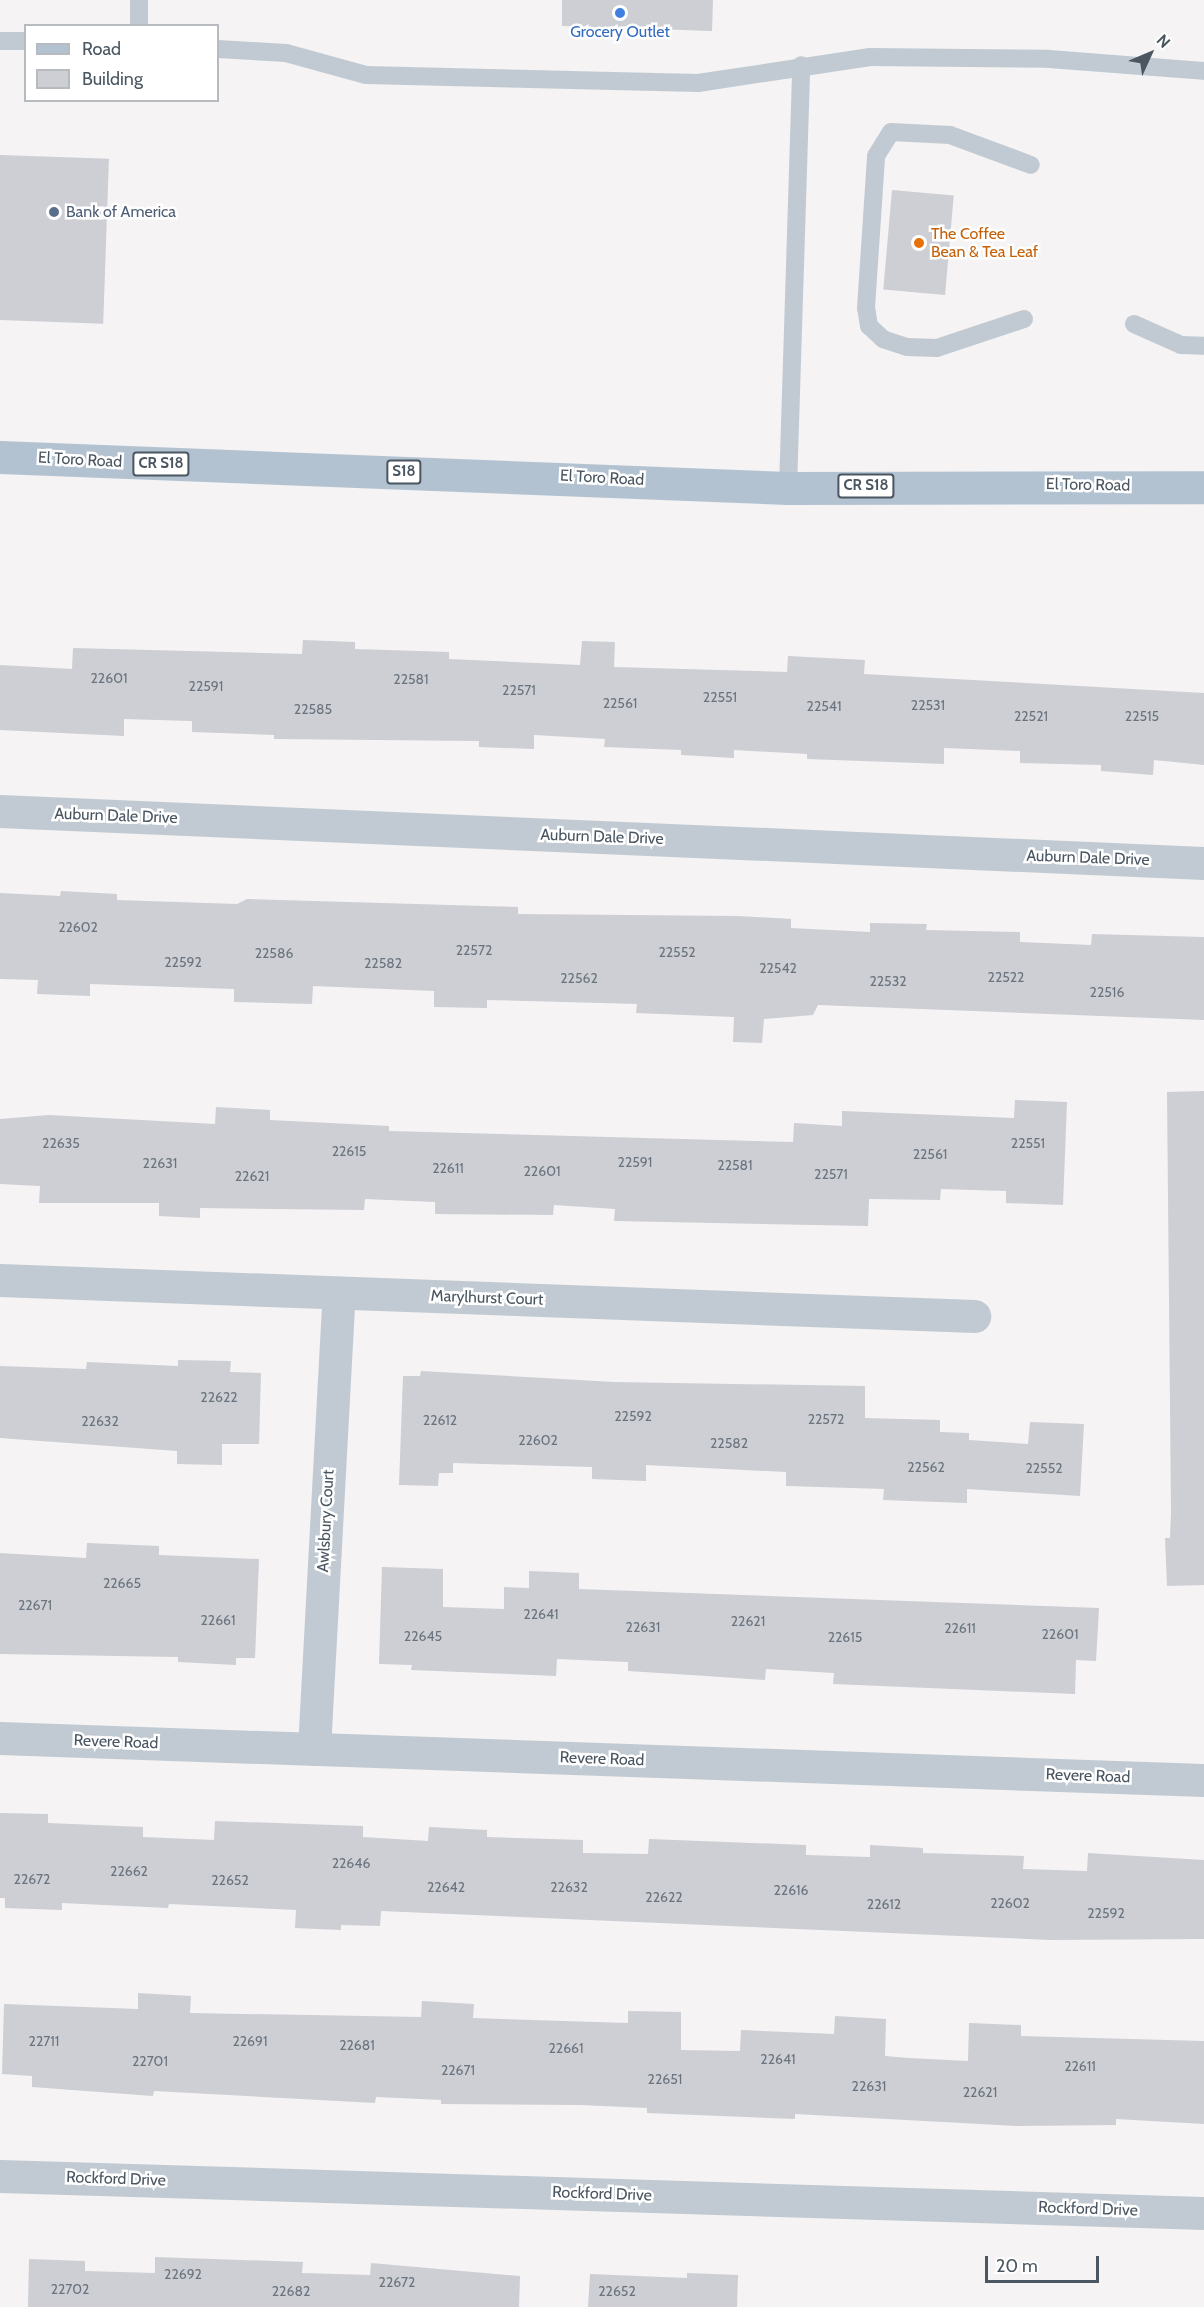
<!DOCTYPE html>
<style>
body{margin:0}
#map{position:relative;width:1204px;height:2307px;overflow:hidden;background:#f5f3f3;font-family:Cabin,sans-serif}
div>[style]{position:absolute}
.building>*{inset:0;background:#cdcfd5;transform-origin:0 0}
.service>*{height:18px;margin:-9px;padding:0 9px;transform-origin:9px;border-radius:9px;background:#c1cad2}
.minor>*{height:33px;margin:-16.5px;padding:0 16.5px;transform-origin:16.5px;border-radius:16.5px;background:#c1cad2}
.primary>*{height:33px;margin:-16.5px;padding:0 16.5px;transform-origin:16.5px;border-radius:16.5px;background:#b3c2d1}
.dots>*{width:16px;height:16px;translate:-50% -50%;box-sizing:border-box;border:3px solid #fff;border-radius:50%}
span{translate:-50% -50%;white-space:nowrap;text-align:center;line-height:1.15;-webkit-text-stroke:5px #fff;paint-order:stroke}
.number-label{font-size:14px;color:#6b747e}
.number-label span{-webkit-text-stroke-width:0}
.shield-label span{padding:2px 4px;background:#fff;border:2px solid;border-radius:4px;-webkit-text-stroke-width:0}
.shield-label{font-size:15px;color:#4a5661;font-weight:700}
.shop-label{font-size:16px;color:#366cbe}
.service-label{font-size:16px;color:#4e5e75}
.left{translate:0 -50%;text-align:left}
.food-label{font-size:16px;color:#c56008}
.street-label{font-size:16px;color:#4a5661}
.legend{position:absolute;left:24px;top:24px;width:195px;height:78px;box-sizing:border-box;background:#fff;border:2px solid #b7bbc0;margin:0;padding:8px 10px;list-style:none;font-size:18px;color:#4a5661}
.legend li{display:flex;align-items:center;gap:12px;height:30px}
.legend b{width:30px;border:2px solid #b7bbc0}
.north{position:absolute;left:1120px;top:24px;width:60px;height:60px;-webkit-text-stroke:4px #fff;paint-order:stroke;rotate:46deg;font-size:16px;font-weight:700;line-height:24px;text-align:center;color:#4a5661}
.north::after{content:'';display:block;margin:auto;width:21px;height:27px;background:#4a5661;clip-path:polygon(50% 0,100% 100%,50% 72%,0 100%)}
.scale{position:absolute;left:985px;top:2256px;width:114px;height:27px;box-sizing:border-box;border:3px solid #4a5661;border-top:0;padding-left:8px;font-size:18px;line-height:21px;white-space:nowrap;color:#4a5661;-webkit-text-stroke:4px #fff;paint-order:stroke}
</style>
<div id="map">
<div class="building">
<div style="clip-path:polygon(562px 0,713px 0,712px 31px,562px 26px)"></div>
<div style="left:0;top:155px;width:109px;height:165px;rotate:2deg"></div>
<div style="left:892px;top:190px;width:62px;height:100px;rotate:5deg"></div>
<div style="clip-path:polygon(303px 640px,355px 642px,355px 649px,449px 652px,449px 659px,580px 665px,582px 641px,615px 642px,614px 667px,787px 672px,788px 656px,865px 660px,864px 674px,1204px 693px,1204px 765px,1154px 760px,1153px 775px,1101px 771px,1101px 765px,1020px 763px,1020px 751px,944px 748px,944px 764px,807px 759px,807px 754px,734px 750px,734px 758px,681px 755px,681px 750px,604px 747px,605px 739px,534px 735px,534px 749px,479px 747px,479px 741px,274px 739px,274px 735px,192px 732px,192px 721px,124px 719px,124px 736px,0 730px,0 665px,72px 669px,73px 648px,302px 654px)"></div>
<div style="clip-path:polygon(61px 891px,117px 894px,117px 900px,237px 904px,247px 899px,518px 907px,518px 914px,738px 916px,791px 919px,791px 928px,870px 932px,870px 923px,927px 924px,926px 930px,1020px 932px,1020px 942px,1091px 945px,1092px 934px,1204px 937px,1204px 1020px,818px 1005px,813px 1015px,764px 1019px,762px 1043px,733px 1042px,734px 1017px,636px 1013px,637px 1004px,487px 1000px,487px 1008px,434px 1007px,434px 991px,313px 986px,312px 1004px,234px 1002px,234px 989px,90px 984px,90px 996px,37px 994px,38px 980px,0 979px,0 893px,60px 896px)"></div>
<div style="clip-path:polygon(1204px 1091px,1204px 1585px,1167px 1586px,1165px 1538px,1170px 1538px,1171px 1512px,1167px 1092px)"></div>
<div style="clip-path:polygon(1015px 1100px,1067px 1102px,1063px 1205px,1006px 1203px,1006px 1191px,941px 1189px,940px 1200px,869px 1199px,868px 1226px,614px 1221px,615px 1209px,554px 1205px,553px 1215px,435px 1214px,435px 1202px,365px 1199px,364px 1210px,200px 1208px,200px 1218px,159px 1216px,159px 1203px,39px 1203px,40px 1186px,0 1184px,0 1119px,49px 1115px,215px 1124px,216px 1107px,270px 1110px,270px 1120px,389px 1126px,389px 1131px,793px 1142px,794px 1123px,842px 1126px,842px 1111px,1014px 1118px)"></div>
<div style="clip-path:polygon(178px 1360px,231px 1361px,230px 1372px,261px 1373px,259px 1444px,222px 1444px,222px 1465px,177px 1464px,177px 1451px,0 1438px,0 1366px,86px 1369px,87px 1362px,178px 1366px)"></div>
<div style="clip-path:polygon(421px 1371px,614px 1382px,865px 1386px,865px 1418px,940px 1420px,940px 1432px,969px 1433px,969px 1440px,1028px 1444px,1030px 1422px,1084px 1424px,1080px 1496px,967px 1489px,967px 1503px,883px 1500px,884px 1489px,786px 1486px,786px 1472px,646px 1465px,646px 1481px,592px 1479px,592px 1467px,453px 1463px,453px 1473px,439px 1473px,438px 1486px,399px 1485px,403px 1376px,420px 1376px)"></div>
<div style="clip-path:polygon(87px 1543px,159px 1546px,159px 1555px,259px 1559px,255px 1658px,236px 1658px,236px 1665px,178px 1662px,178px 1657px,0 1654px,0 1553px,86px 1558px)"></div>
<div style="clip-path:polygon(382px 1567px,443px 1569px,443px 1607px,504px 1609px,504px 1587px,529px 1588px,529px 1571px,579px 1573px,579px 1589px,1099px 1608px,1096px 1661px,1076px 1660px,1075px 1694px,833px 1684px,834px 1673px,766px 1669px,765px 1680px,706px 1676px,628px 1671px,628px 1662px,557px 1659px,556px 1676px,411px 1670px,412px 1665px,379px 1664px)"></div>
<div style="clip-path:polygon(0 1813px,48px 1814px,48px 1823px,143px 1827px,143px 1837px,214px 1840px,215px 1821px,363px 1826px,363px 1837px,428px 1841px,429px 1827px,487px 1830px,487px 1837px,583px 1840px,583px 1853px,648px 1854px,649px 1839px,806px 1845px,806px 1855px,870px 1857px,870px 1845px,923px 1848px,923px 1853px,1024px 1856px,1023px 1869px,1087px 1871px,1088px 1853px,1204px 1860px,1204px 1939px,1050px 1940px,381px 1911px,380px 1926px,341px 1925px,341px 1930px,295px 1928px,296px 1910px,169px 1904px,168px 1908px,62px 1903px,62px 1910px,5px 1908px,5px 1898px,0 1898px)"></div>
<div style="clip-path:polygon(138px 1993px,191px 1996px,190px 2013px,421px 2017px,422px 2001px,474px 2004px,473px 2018px,628px 2023px,628px 2011px,681px 2012px,681px 2050px,740px 2051px,741px 2030px,834px 2034px,835px 2016px,886px 2019px,885px 2056px,909px 2058px,968px 2061px,969px 2023px,1021px 2025px,1021px 2036px,1204px 2041px,1204px 2124px,1116px 2119px,1116px 2125px,1017px 2126px,795px 2114px,795px 2119px,647px 2113px,647px 2108px,580px 2105px,441px 2104px,441px 2100px,376px 2097px,375px 2103px,154px 2091px,153px 2096px,32px 2087px,32px 2076px,2px 2074px,4px 2004px,138px 2009px)"></div>
<div style="clip-path:polygon(155px 2257px,303px 2262px,302px 2273px,370px 2275px,371px 2263px,520px 2276px,519px 2307px,28px 2307px,29px 2259px,85px 2261px,85px 2271px,155px 2273px)"></div>
<div style="clip-path:polygon(687px 2273px,738px 2275px,737px 2307px,588px 2307px,590px 2274px,687px 2278px)"></div>
</div>
<div class="service">
<div style="left:139px;top:26px;width:26px;rotate:-90deg"></div>
<div style="left:0;top:41px;width:26px"></div>
<div style="left:218px;top:49px;width:68px;rotate:3.4deg"></div>
<div style="left:286px;top:53px;width:83px;rotate:15.4deg"></div>
<div style="left:366px;top:75px;width:332px;rotate:1.4deg"></div>
<div style="left:698px;top:83px;width:174px;rotate:-8.6deg"></div>
<div style="left:870px;top:57px;width:179px;rotate:0.6deg"></div>
<div style="left:1049px;top:59px;width:155px;rotate:4.4deg"></div>
<div style="left:1024px;top:319px;width:92px;rotate:161.6deg"></div>
<div style="left:937px;top:348px;width:30px;rotate:-178deg"></div>
<div style="left:907px;top:347px;width:25px;rotate:-162deg"></div>
<div style="left:883px;top:339px;width:19px;rotate:-137deg"></div>
<div style="left:869px;top:326px;width:18px;rotate:-99deg"></div>
<div style="left:866px;top:308px;width:152px;rotate:-86.2deg"></div>
<div style="left:876px;top:156px;width:28px;rotate:-58deg"></div>
<div style="left:891px;top:132px;width:59px;rotate:2.9deg"></div>
<div style="left:950px;top:135px;width:86px;rotate:20.3deg"></div>
<div style="left:1134px;top:324px;width:51px;rotate:24.1deg"></div>
<div style="left:1181px;top:345px;width:23px;rotate:2deg"></div>
<div style="left:788px;top:488px;width:423px;rotate:-88.2deg"></div>
</div>
<div class="minor">
<div style="left:0;top:811px;width:1205px;rotate:2.47deg"></div>
<div style="left:0;top:1280px;width:975px;rotate:2.12deg"></div>
<div style="left:0;top:1738px;width:1205px;rotate:2deg"></div>
<div style="left:314px;top:1749px;width:457px;rotate:-86.9deg"></div>
<div style="left:0;top:2176px;width:1205px;rotate:1.76deg"></div>
</div>
<div class="primary">
<div style="left:0;top:457px;width:789px;rotate:2.25deg"></div>
<div style="left:788px;top:488px;width:416px;rotate:-0.1deg"></div>
</div>
<div class="dots">
<div style="left:620px;top:13px;background:#3f7fe0"></div>
<div style="left:54px;top:212px;background:#5c6f8a"></div>
<div style="left:919px;top:243px;background:#e8710a"></div>
</div>
<div class="number-label">
<span style="left:109px;top:678px">22601</span>
<span style="left:411px;top:679px">22581</span>
<span style="left:206px;top:686px">22591</span>
<span style="left:519px;top:690px">22571</span>
<span style="left:720px;top:697px">22551</span>
<span style="left:620px;top:703px">22561</span>
<span style="left:928px;top:705px">22531</span>
<span style="left:824px;top:706px">22541</span>
<span style="left:313px;top:709px">22585</span>
<span style="left:1031px;top:716px">22521</span>
<span style="left:1142px;top:716px">22515</span>
<span style="left:78px;top:927px">22602</span>
<span style="left:474px;top:950px">22572</span>
<span style="left:677px;top:952px">22552</span>
<span style="left:274px;top:953px">22586</span>
<span style="left:183px;top:962px">22592</span>
<span style="left:383px;top:963px">22582</span>
<span style="left:778px;top:968px">22542</span>
<span style="left:1006px;top:977px">22522</span>
<span style="left:579px;top:978px">22562</span>
<span style="left:888px;top:981px">22532</span>
<span style="left:1107px;top:992px">22516</span>
<span style="left:61px;top:1143px">22635</span>
<span style="left:1028px;top:1143px">22551</span>
<span style="left:349px;top:1151px">22615</span>
<span style="left:930px;top:1154px">22561</span>
<span style="left:635px;top:1162px">22591</span>
<span style="left:160px;top:1163px">22631</span>
<span style="left:735px;top:1165px">22581</span>
<span style="left:448px;top:1168px">22611</span>
<span style="left:542px;top:1171px">22601</span>
<span style="left:831px;top:1174px">22571</span>
<span style="left:252px;top:1176px">22621</span>
<span style="left:219px;top:1397px">22622</span>
<span style="left:633px;top:1416px">22592</span>
<span style="left:826px;top:1419px">22572</span>
<span style="left:440px;top:1420px">22612</span>
<span style="left:100px;top:1421px">22632</span>
<span style="left:538px;top:1440px">22602</span>
<span style="left:729px;top:1443px">22582</span>
<span style="left:926px;top:1467px">22562</span>
<span style="left:1044px;top:1468px">22552</span>
<span style="left:122px;top:1583px">22665</span>
<span style="left:35px;top:1605px">22671</span>
<span style="left:541px;top:1614px">22641</span>
<span style="left:218px;top:1620px">22661</span>
<span style="left:748px;top:1621px">22621</span>
<span style="left:643px;top:1627px">22631</span>
<span style="left:960px;top:1628px">22611</span>
<span style="left:1060px;top:1634px">22601</span>
<span style="left:423px;top:1636px">22645</span>
<span style="left:845px;top:1637px">22615</span>
<span style="left:351px;top:1863px">22646</span>
<span style="left:129px;top:1871px">22662</span>
<span style="left:32px;top:1879px">22672</span>
<span style="left:230px;top:1880px">22652</span>
<span style="left:446px;top:1887px">22642</span>
<span style="left:569px;top:1887px">22632</span>
<span style="left:791px;top:1890px">22616</span>
<span style="left:664px;top:1897px">22622</span>
<span style="left:1010px;top:1903px">22602</span>
<span style="left:884px;top:1904px">22612</span>
<span style="left:1106px;top:1913px">22592</span>
<span style="left:44px;top:2041px">22711</span>
<span style="left:250px;top:2041px">22691</span>
<span style="left:357px;top:2045px">22681</span>
<span style="left:566px;top:2048px">22661</span>
<span style="left:778px;top:2059px">22641</span>
<span style="left:150px;top:2061px">22701</span>
<span style="left:1080px;top:2066px">22611</span>
<span style="left:458px;top:2070px">22671</span>
<span style="left:665px;top:2079px">22651</span>
<span style="left:869px;top:2086px">22631</span>
<span style="left:980px;top:2092px">22621</span>
<span style="left:183px;top:2274px">22692</span>
<span style="left:397px;top:2282px">22672</span>
<span style="left:70px;top:2289px">22702</span>
<span style="left:291px;top:2291px">22682</span>
<span style="left:617px;top:2291px">22652</span>
</div>
<div class="shield-label">
<span style="left:161px;top:464px">CR S18</span>
<span style="left:404px;top:472px">S18</span>
<span style="left:866px;top:486px">CR S18</span>
</div>
<div class="shop-label">
<span style="left:620px;top:32px">Grocery Outlet</span>
</div>
<div class="service-label">
<span class="left" style="left:66px;top:212px">Bank of America</span>
</div>
<div class="food-label">
<span class="left" style="left:931px;top:243px">The Coffee<br>Bean &amp; Tea Leaf</span>
</div>
<div class="street-label">
<span style="left:80px;top:460px;rotate:3deg">El Toro Road</span>
<span style="left:602px;top:478px;rotate:3deg">El Toro Road</span>
<span style="left:1088px;top:485px;rotate:1deg">El Toro Road</span>
<span style="left:116px;top:816px;rotate:2deg">Auburn Dale Drive</span>
<span style="left:602px;top:837px;rotate:2deg">Auburn Dale Drive</span>
<span style="left:1088px;top:858px;rotate:2deg">Auburn Dale Drive</span>
<span style="left:487px;top:1298px;rotate:2deg">Marylhurst Court</span>
<span style="left:326px;top:1521px;rotate:-87deg">Awlsbury Court</span>
<span style="left:116px;top:1742px;rotate:2deg">Revere Road</span>
<span style="left:602px;top:1759px;rotate:2deg">Revere Road</span>
<span style="left:1088px;top:1776px;rotate:2deg">Revere Road</span>
<span style="left:116px;top:2179px;rotate:2deg">Rockford Drive</span>
<span style="left:602px;top:2194px;rotate:2deg">Rockford Drive</span>
<span style="left:1088px;top:2209px;rotate:2deg">Rockford Drive</span>
</div>
<ul class="legend">
<li><b style="height:8px;background:#b3c2d1"></b>Road</li>
<li><b style="height:16px;background:#cdcfd5"></b>Building</li>
</ul>
<div class="north">N</div>
<div class="scale">20 m</div>
</div>
